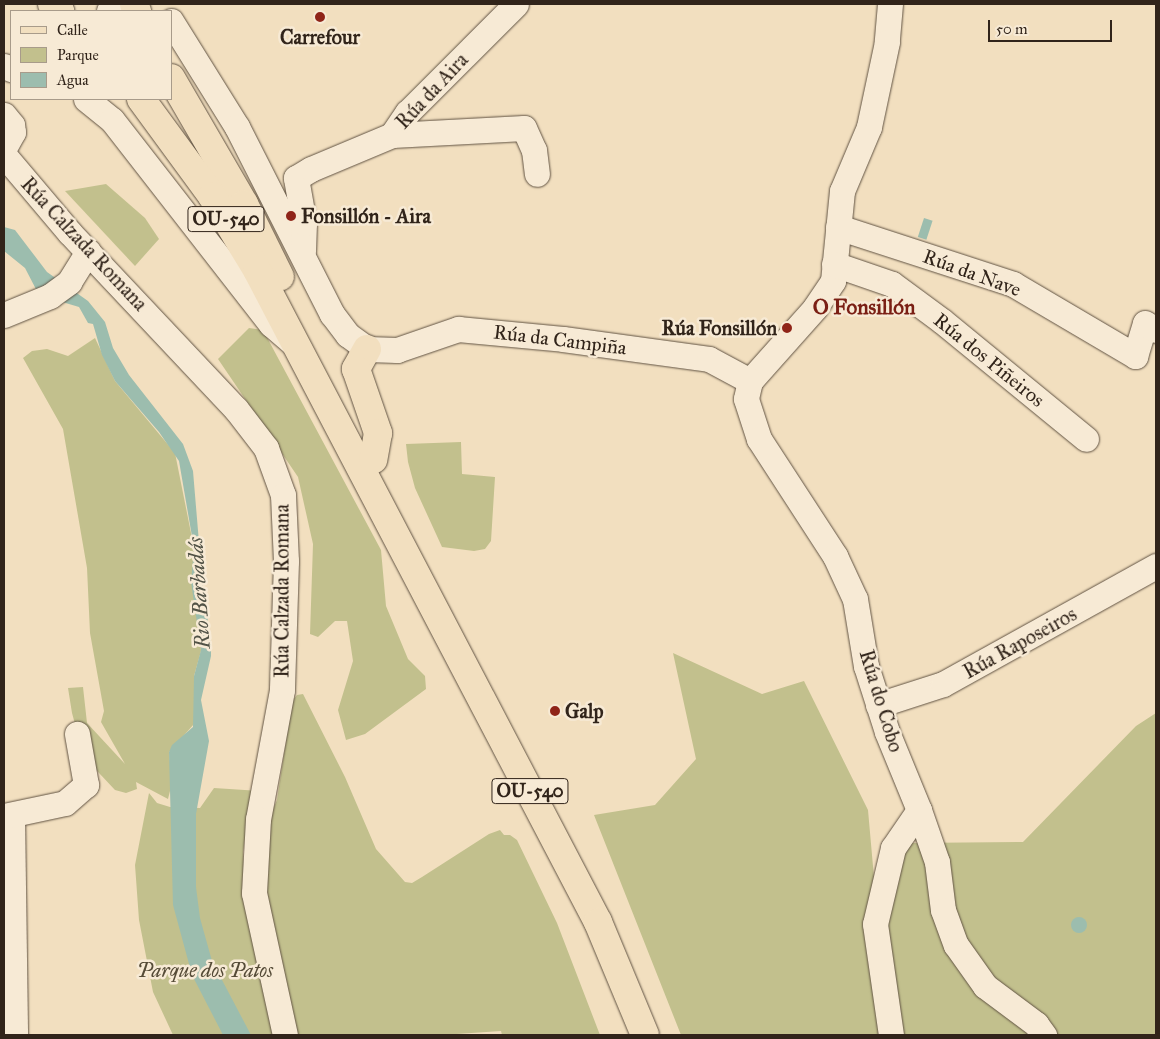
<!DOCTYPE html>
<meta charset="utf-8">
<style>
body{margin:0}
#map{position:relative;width:1160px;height:1039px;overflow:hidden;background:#f2dfbf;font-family:"IM FELL Great Primer",serif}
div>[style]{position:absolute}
.green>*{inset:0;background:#c2c08d}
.water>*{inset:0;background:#9cbdae;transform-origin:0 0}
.round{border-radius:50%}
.roads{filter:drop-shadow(0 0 1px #615343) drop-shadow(0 0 1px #615343)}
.minor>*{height:25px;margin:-12.5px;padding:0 12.5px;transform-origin:12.5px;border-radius:12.5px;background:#f7ead5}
.major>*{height:28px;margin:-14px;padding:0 14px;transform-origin:14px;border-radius:14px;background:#f2dfbf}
.dots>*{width:14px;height:14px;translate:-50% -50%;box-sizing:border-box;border:2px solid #f7ead5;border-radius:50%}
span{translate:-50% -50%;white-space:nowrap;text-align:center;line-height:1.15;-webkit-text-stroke:5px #f7ead5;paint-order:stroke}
.shield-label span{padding:1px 4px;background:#f7ead5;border:1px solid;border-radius:4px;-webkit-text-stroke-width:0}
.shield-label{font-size:19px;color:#31241a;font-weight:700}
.poi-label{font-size:20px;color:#31241a;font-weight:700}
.left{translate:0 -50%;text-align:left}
.right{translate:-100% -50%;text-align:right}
.street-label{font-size:20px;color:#31241a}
.park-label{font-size:20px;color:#554b37;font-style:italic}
.neighbourhood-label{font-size:21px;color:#7a1f14;font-weight:700}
.water-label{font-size:21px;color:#515246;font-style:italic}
.frame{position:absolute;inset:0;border:5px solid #31241a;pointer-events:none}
.legend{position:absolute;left:10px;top:10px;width:162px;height:90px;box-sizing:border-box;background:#f7ead5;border:1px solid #a89b8a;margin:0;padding:6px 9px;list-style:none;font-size:15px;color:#31241a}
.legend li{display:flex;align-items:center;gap:10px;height:25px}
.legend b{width:25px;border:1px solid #a89b8a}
.scale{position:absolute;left:988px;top:20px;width:124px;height:22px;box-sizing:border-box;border:2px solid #31241a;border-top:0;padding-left:6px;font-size:15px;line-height:18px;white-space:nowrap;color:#31241a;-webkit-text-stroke:4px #f7ead5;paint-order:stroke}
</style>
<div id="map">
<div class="green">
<div style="clip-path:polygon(106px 184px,145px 218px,159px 239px,135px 266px,65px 191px)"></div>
<div style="clip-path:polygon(249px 328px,263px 330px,381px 550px,386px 606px,408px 659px,425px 676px,426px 689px,365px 734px,346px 740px,338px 710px,353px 661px,347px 621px,335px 621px,318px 637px,310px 634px,313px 544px,298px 477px,218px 359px)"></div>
<div style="clip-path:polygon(95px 338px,115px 381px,175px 453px,194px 548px,201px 651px,194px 676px,194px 724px,169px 752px,172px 783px,168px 799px,136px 782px,137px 789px,126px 793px,115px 790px,84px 757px,72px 713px,68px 688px,83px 687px,87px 723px,125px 764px,101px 722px,104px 711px,90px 633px,87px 568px,63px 429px,23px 358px,32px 351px,47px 349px,68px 356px)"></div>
<div style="clip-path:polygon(461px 442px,462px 474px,495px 477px,491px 541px,485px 549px,474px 551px,442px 547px,415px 488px,408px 462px,406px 444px)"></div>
<div style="clip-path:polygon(673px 653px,762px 694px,804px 681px,868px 810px,888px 1035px,681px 1035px,594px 815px,655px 805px,696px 759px)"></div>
<div style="clip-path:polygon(303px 694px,345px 777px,376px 849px,405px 882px,412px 883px,422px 877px,489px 834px,500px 830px,504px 835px,510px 835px,517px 840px,557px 923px,600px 1035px,502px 1035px,501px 1031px,442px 1035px,294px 1035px,269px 921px,271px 914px,266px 885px,270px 816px,277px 800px,292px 701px,297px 695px)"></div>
<div style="clip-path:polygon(1156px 713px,1156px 1035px,900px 1035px,884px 916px,896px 863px,910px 843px,1023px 842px,1136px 726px)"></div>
<div style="clip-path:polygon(214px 788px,259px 791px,249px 815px,243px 852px,248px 908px,277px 1035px,173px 1035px,153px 992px,139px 920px,135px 865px,149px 793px,157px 803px,170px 807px,200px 808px)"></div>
</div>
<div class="water">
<div style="left:924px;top:218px;width:9px;height:20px;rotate:18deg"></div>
<div style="clip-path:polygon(4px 227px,15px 230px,47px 272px,88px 301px,105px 322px,113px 348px,129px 375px,183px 444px,193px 471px,203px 590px,211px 640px,211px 656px,201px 700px,209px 741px,196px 814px,196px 887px,200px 918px,212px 961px,251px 1035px,223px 1035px,192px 975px,173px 905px,169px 752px,172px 745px,193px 727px,194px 676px,201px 650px,191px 582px,194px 548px,179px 461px,159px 432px,115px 381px,102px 355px,93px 324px,88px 323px,79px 307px,39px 295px,25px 268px,4px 251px)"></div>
<div class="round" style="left:1071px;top:917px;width:16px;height:16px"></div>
</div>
<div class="roads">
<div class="minor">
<div style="left:890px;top:4px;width:38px;rotate:95deg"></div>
<div style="left:887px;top:42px;width:87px;rotate:102deg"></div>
<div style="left:869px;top:127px;width:69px;rotate:112.9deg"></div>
<div style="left:842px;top:191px;width:90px;rotate:95.7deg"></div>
<div style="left:833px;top:281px;width:32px;rotate:124deg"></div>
<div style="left:815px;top:308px;width:98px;rotate:131.7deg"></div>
<div style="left:750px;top:381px;width:18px;rotate:103deg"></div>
<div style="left:746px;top:399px;width:42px;rotate:72deg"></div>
<div style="left:759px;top:439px;width:140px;rotate:57deg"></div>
<div style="left:835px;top:556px;width:47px;rotate:65.1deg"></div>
<div style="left:855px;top:599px;width:68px;rotate:80.7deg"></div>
<div style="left:866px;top:666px;width:69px;rotate:72.3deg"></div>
<div style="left:887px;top:732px;width:84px;rotate:67.7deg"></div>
<div style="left:919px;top:810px;width:46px;rotate:124.4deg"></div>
<div style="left:893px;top:848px;width:78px;rotate:103.3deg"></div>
<div style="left:875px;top:924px;width:112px;rotate:81.8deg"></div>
<div style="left:109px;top:11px;width:8px;rotate:-67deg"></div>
<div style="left:171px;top:21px;width:125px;rotate:58.1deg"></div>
<div style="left:237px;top:127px;width:210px;rotate:63.1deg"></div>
<div style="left:332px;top:314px;width:26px;rotate:53deg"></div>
<div style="left:348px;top:335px;width:24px;rotate:36deg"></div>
<div style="left:367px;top:349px;width:30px;rotate:2deg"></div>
<div style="left:397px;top:350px;width:65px;rotate:-19deg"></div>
<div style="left:458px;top:329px;width:105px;rotate:5.4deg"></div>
<div style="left:563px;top:339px;width:147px;rotate:7.8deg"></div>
<div style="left:709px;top:359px;width:47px;rotate:28.2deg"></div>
<div style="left:4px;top:66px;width:8px;rotate:23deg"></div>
<div style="left:86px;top:99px;width:33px;rotate:39deg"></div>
<div style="left:112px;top:120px;width:259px;rotate:52.1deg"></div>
<div style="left:271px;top:324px;width:28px;rotate:41deg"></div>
<div style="left:4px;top:115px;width:13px;rotate:51deg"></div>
<div style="left:12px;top:125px;width:7px;rotate:82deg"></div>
<div style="left:13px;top:132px;width:18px;rotate:119deg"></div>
<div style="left:392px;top:135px;width:132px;rotate:-3deg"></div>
<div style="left:524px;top:128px;width:24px;rotate:66deg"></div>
<div style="left:534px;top:150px;width:24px;rotate:83deg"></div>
<div style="left:4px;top:155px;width:102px;rotate:49.8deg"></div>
<div style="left:70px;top:233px;width:242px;rotate:46.7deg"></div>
<div style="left:236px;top:409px;width:49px;rotate:52.4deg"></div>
<div style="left:266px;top:448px;width:50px;rotate:70.1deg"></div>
<div style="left:283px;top:495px;width:66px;rotate:87.4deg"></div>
<div style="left:286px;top:561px;width:129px;rotate:91.8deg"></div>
<div style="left:282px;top:690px;width:131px;rotate:100.5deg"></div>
<div style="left:258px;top:819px;width:74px;rotate:93.1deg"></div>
<div style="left:254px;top:893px;width:145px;rotate:77.7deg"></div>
<div style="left:838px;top:227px;width:184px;rotate:18deg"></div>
<div style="left:1013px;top:284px;width:142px;rotate:30.5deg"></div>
<div style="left:1135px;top:356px;width:34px;rotate:-73deg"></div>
<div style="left:1145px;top:323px;width:13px;rotate:32deg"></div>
<div style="left:303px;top:251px;width:28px;rotate:-88deg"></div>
<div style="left:304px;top:223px;width:46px;rotate:-100.1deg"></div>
<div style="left:296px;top:178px;width:17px;rotate:-31deg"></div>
<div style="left:311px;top:169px;width:88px;rotate:-22.8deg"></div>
<div style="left:392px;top:135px;width:27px;rotate:-56deg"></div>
<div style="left:407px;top:113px;width:154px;rotate:-45deg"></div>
<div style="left:834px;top:264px;width:61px;rotate:19deg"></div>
<div style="left:892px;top:284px;width:62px;rotate:36.5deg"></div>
<div style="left:942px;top:321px;width:186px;rotate:39.3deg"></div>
<div style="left:4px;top:315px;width:50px;rotate:-22.4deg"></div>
<div style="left:50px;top:296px;width:24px;rotate:-36deg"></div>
<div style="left:69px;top:282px;width:36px;rotate:-58deg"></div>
<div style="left:878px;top:705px;width:68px;rotate:-17.9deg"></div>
<div style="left:943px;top:684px;width:244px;rotate:-29deg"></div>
<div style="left:919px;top:810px;width:55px;rotate:70.9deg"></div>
<div style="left:937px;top:862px;width:48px;rotate:82.9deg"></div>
<div style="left:943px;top:910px;width:37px;rotate:70deg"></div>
<div style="left:956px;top:945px;width:50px;rotate:54.7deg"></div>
<div style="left:985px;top:986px;width:64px;rotate:36.7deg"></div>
<div style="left:1036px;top:1024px;width:14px;rotate:54deg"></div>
<div style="left:12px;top:815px;width:220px;rotate:89.2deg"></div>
<div style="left:4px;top:816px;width:62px;rotate:-12deg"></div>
<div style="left:65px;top:803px;width:28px;rotate:-41deg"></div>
<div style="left:86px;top:785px;width:52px;rotate:-100deg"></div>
</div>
<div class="major">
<div style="left:52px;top:4px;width:11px;rotate:41deg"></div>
<div style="left:134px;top:4px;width:8px;rotate:67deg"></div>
<div style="left:171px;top:78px;width:146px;rotate:59.9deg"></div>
<div style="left:244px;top:204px;width:81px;rotate:63.7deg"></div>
<div style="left:141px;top:99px;width:120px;rotate:53.8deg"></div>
<div style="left:212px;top:196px;width:87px;rotate:58.7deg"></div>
<div style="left:257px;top:270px;width:736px;rotate:62.39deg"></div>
<div style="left:598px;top:922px;width:122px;rotate:67.4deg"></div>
<div style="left:367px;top:349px;width:23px;rotate:119deg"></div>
<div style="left:356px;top:369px;width:68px;rotate:71deg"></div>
<div style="left:378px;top:433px;width:27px;rotate:100deg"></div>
</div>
</div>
<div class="dots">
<div style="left:320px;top:17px;background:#8f2418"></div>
<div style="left:291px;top:216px;background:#8f2418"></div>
<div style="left:787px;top:328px;background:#8f2418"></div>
<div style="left:555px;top:711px;background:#8f2418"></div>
</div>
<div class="shield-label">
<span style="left:226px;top:219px">OU-540</span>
<span style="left:530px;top:791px">OU-540</span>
</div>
<div class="poi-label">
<span style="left:320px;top:37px">Carrefour</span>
<span class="left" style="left:301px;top:216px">Fonsillón - Aira</span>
<span class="right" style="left:777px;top:328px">Rúa Fonsillón</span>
<span class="left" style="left:565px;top:711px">Galp</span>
</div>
<div class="street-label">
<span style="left:432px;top:91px;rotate:-47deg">Rúa da Aira</span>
<span style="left:84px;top:244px;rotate:47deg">Rúa Calzada Romana</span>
<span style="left:972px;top:273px;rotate:20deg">Rúa da Nave</span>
<span style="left:560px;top:340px;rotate:7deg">Rúa da Campiña</span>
<span style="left:989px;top:360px;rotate:39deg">Rúa dos Piñeiros</span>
<span style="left:282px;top:591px;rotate:-90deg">Rúa Calzada Romana</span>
<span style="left:1020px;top:643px;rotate:-29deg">Rúa Raposeiros</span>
<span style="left:881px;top:701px;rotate:73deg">Rúa do Cobo</span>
</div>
<div class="park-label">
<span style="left:205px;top:970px">Parque dos Patos</span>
</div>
<div class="neighbourhood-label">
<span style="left:864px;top:307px">O Fonsillón</span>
</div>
<div class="water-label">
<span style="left:199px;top:593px;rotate:-94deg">Rio Barbadás</span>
</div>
<div class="frame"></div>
<ul class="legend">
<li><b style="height:6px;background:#f2dfbf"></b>Calle</li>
<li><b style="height:14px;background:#c2c08d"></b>Parque</li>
<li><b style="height:14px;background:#9cbdae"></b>Agua</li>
</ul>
<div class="scale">50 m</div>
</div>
